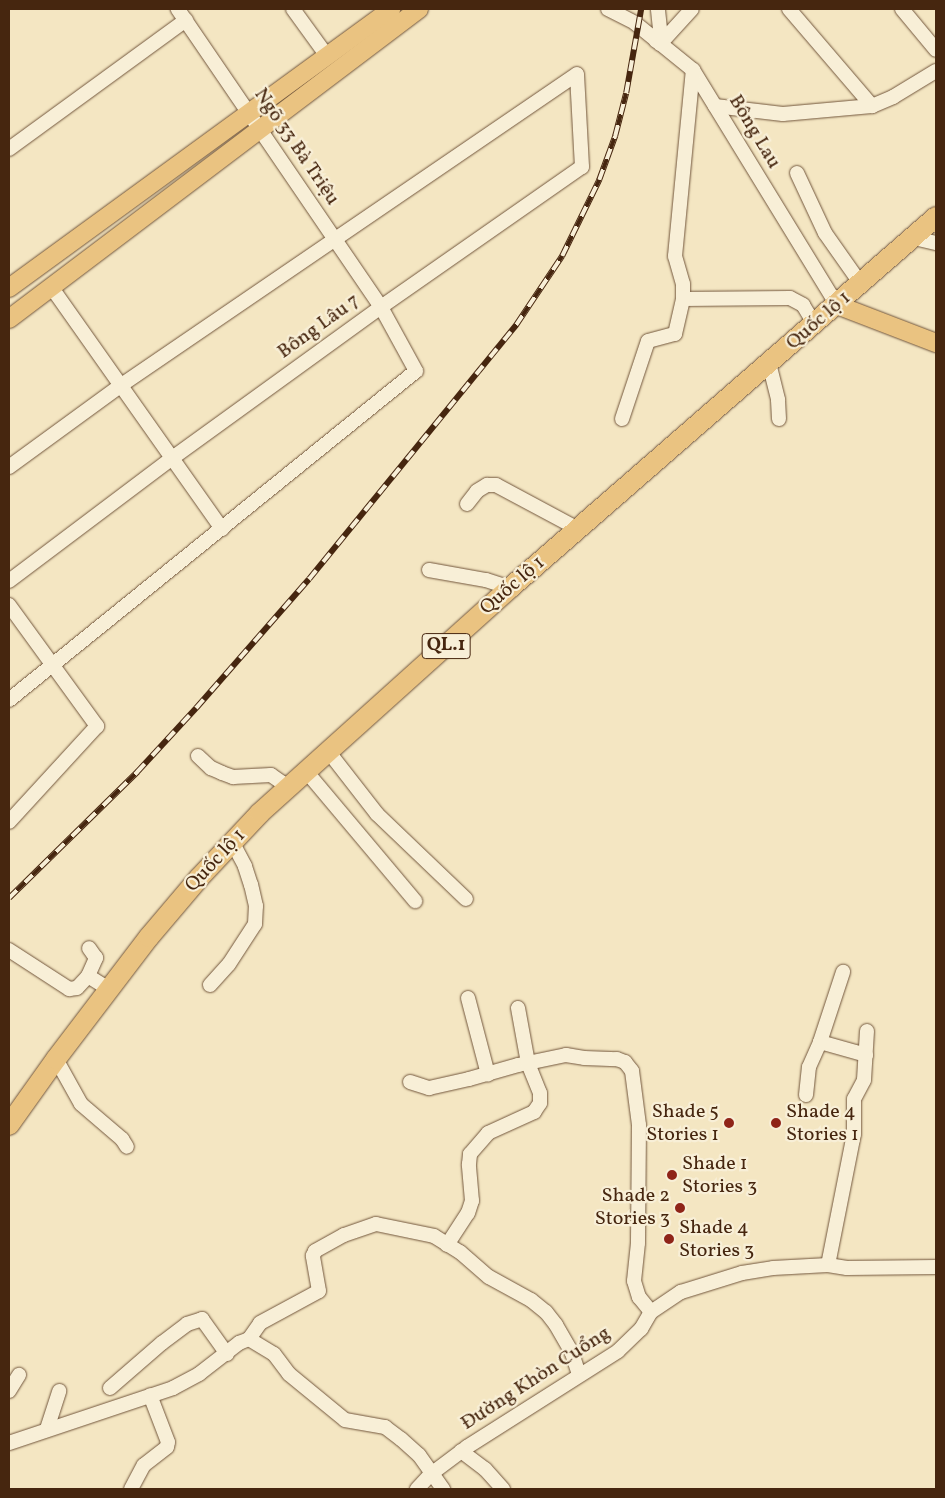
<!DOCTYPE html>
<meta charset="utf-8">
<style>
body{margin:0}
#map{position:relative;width:945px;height:1498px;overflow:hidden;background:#f4e6c2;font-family:Vollkorn,serif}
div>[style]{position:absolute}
.roads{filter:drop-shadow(0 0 1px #72563c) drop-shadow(0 0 1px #72563c)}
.minor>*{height:14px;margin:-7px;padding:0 7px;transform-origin:7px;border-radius:7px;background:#f8efd7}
.major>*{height:18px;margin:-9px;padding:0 9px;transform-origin:9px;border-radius:9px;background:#eac381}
.highway>*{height:20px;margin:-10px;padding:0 10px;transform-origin:10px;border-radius:10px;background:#eac381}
.rail>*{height:5.5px;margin-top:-2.75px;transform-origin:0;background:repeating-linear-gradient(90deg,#f8efd7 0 11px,#46260f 0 22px);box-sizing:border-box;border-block:1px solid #46260f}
.dots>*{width:14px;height:14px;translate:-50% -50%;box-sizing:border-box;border:2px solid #f8efd7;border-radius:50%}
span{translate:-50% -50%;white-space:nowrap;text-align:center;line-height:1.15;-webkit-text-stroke:4.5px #f8efd7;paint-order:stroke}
.shield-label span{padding:1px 4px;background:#f8efd7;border:1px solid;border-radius:4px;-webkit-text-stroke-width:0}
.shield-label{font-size:19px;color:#46260f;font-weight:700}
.street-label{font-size:20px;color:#46260f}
.poi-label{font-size:20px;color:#46260f}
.right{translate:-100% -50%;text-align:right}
.left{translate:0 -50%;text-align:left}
.frame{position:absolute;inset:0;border:10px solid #46260f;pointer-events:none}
</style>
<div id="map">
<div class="roads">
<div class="minor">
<div style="left:293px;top:9px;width:58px;rotate:54.1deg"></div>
<div style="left:608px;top:9px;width:30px;rotate:27deg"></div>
<div style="left:635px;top:23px;width:75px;rotate:39deg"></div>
<div style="left:693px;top:70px;width:276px;rotate:58.5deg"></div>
<div style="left:789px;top:9px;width:128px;rotate:49.4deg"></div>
<div style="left:902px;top:9px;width:53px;rotate:50.3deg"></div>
<div style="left:656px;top:41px;width:13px;rotate:-72deg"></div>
<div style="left:660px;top:29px;width:20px;rotate:-96deg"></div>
<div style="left:660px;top:44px;width:47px;rotate:-47.6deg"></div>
<div style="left:715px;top:106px;width:68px;rotate:6.7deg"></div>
<div style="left:783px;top:114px;width:89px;rotate:-5.1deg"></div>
<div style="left:872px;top:106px;width:23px;rotate:-23deg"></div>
<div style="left:893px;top:97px;width:50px;rotate:-31.2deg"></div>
<div style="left:9px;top:149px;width:219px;rotate:-36.1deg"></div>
<div style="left:797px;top:173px;width:66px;rotate:65deg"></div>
<div style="left:825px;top:233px;width:62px;rotate:54.8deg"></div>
<div style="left:914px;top:238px;width:23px;rotate:13deg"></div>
<div style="left:52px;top:288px;width:295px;rotate:54.8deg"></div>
<div style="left:683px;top:299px;width:107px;rotate:-0.5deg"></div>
<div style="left:790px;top:298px;width:15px;rotate:28deg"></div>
<div style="left:803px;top:305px;width:23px;rotate:59deg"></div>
<div style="left:769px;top:363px;width:38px;rotate:76deg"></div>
<div style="left:778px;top:400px;width:19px;rotate:87deg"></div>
<div style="left:622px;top:419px;width:82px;rotate:-71.6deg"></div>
<div style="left:648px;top:341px;width:28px;rotate:-15deg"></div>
<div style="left:675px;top:334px;width:36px;rotate:-77deg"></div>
<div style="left:683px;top:299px;width:15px;rotate:-90deg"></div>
<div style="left:683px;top:284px;width:29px;rotate:-106deg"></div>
<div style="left:675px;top:256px;width:187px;rotate:-84.5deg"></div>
<div style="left:9px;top:467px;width:137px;rotate:-36.1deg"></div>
<div style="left:120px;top:386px;width:553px;rotate:-34.32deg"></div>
<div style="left:467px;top:504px;width:16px;rotate:-52deg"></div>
<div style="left:477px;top:491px;width:12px;rotate:-31deg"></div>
<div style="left:487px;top:485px;width:9px"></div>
<div style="left:496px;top:485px;width:93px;rotate:28.2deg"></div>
<div style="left:429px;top:570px;width:58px;rotate:10deg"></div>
<div style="left:486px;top:580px;width:25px;rotate:18deg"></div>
<div style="left:9px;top:581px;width:203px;rotate:-37deg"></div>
<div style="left:171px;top:459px;width:259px;rotate:-35.9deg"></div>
<div style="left:381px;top:307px;width:245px;rotate:-34.9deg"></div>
<div style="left:582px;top:167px;width:93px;rotate:-93.1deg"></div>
<div style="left:9px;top:605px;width:150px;rotate:54deg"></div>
<div style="left:97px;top:726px;width:130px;rotate:132.5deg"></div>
<div style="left:9px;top:700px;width:523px;rotate:-38.95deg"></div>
<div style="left:416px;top:371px;width:73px;rotate:-118.7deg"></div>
<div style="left:381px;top:307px;width:361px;rotate:-124.3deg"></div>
<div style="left:328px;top:751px;width:80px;rotate:52.1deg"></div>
<div style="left:377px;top:814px;width:123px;rotate:43.7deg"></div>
<div style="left:198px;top:756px;width:18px;rotate:43deg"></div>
<div style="left:211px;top:768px;width:12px;rotate:24deg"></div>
<div style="left:222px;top:773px;width:12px;rotate:20deg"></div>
<div style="left:233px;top:777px;width:38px;rotate:-3deg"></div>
<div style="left:271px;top:775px;width:21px;rotate:35deg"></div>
<div style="left:306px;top:771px;width:170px;rotate:50deg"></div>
<div style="left:9px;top:950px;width:72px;rotate:33deg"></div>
<div style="left:69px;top:989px;width:8px;rotate:-7deg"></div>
<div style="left:77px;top:988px;width:16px;rotate:-47deg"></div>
<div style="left:88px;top:976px;width:25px;rotate:32deg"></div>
<div style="left:88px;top:976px;width:20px;rotate:-66deg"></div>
<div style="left:96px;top:958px;width:12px;rotate:-125deg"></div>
<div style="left:210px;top:985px;width:28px;rotate:-48deg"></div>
<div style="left:229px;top:964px;width:48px;rotate:-57deg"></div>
<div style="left:255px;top:924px;width:18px;rotate:-87deg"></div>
<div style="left:256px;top:906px;width:22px;rotate:-103deg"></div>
<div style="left:251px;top:885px;width:20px;rotate:-108deg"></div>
<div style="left:245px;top:866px;width:26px;rotate:-118deg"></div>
<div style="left:468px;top:998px;width:79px;rotate:75.3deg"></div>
<div style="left:820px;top:1042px;width:48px;rotate:15.8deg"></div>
<div style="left:56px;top:1059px;width:51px;rotate:60.9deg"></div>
<div style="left:81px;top:1104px;width:54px;rotate:40.5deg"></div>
<div style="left:122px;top:1139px;width:9px;rotate:58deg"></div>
<div style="left:410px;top:1082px;width:20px;rotate:18deg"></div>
<div style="left:429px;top:1088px;width:41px;rotate:-12.7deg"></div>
<div style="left:469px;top:1079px;width:51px;rotate:-15.9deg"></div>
<div style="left:518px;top:1065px;width:49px;rotate:-11.8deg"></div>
<div style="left:566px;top:1055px;width:18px;rotate:9deg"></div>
<div style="left:584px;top:1058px;width:33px;rotate:2deg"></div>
<div style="left:617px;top:1059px;width:9px;rotate:21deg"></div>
<div style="left:625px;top:1062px;width:11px;rotate:52deg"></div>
<div style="left:632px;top:1071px;width:54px;rotate:82.6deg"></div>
<div style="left:639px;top:1125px;width:118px;rotate:90.5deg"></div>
<div style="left:638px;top:1243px;width:38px;rotate:96deg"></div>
<div style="left:634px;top:1281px;width:17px;rotate:73deg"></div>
<div style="left:639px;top:1297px;width:19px;rotate:51deg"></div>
<div style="left:806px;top:1095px;width:28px;rotate:-84deg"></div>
<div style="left:809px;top:1067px;width:27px;rotate:-66deg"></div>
<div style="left:820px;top:1042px;width:74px;rotate:-71.8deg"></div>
<div style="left:447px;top:1245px;width:38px;rotate:-57deg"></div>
<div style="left:468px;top:1213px;width:13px;rotate:-72deg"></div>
<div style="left:472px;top:1201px;width:37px;rotate:-95deg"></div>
<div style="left:469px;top:1164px;width:10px;rotate:-84deg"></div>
<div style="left:470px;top:1154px;width:28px;rotate:-49deg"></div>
<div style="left:488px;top:1133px;width:51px;rotate:-24.5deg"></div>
<div style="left:534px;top:1112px;width:11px;rotate:-56deg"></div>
<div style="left:540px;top:1103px;width:10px;rotate:-90deg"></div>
<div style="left:540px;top:1093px;width:32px;rotate:-112deg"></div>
<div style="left:528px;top:1063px;width:56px;rotate:-100.3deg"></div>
<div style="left:828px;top:1265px;width:134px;rotate:-78.8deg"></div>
<div style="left:854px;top:1134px;width:35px;rotate:-90deg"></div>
<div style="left:854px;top:1099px;width:21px;rotate:-62deg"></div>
<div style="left:864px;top:1080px;width:49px;rotate:-86.5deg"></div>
<div style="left:249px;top:1339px;width:19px;rotate:-55deg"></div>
<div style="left:260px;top:1323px;width:67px;rotate:-28.5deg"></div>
<div style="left:319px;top:1291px;width:36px;rotate:-100deg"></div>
<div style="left:313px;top:1256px;width:5px;rotate:-68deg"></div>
<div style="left:315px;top:1251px;width:33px;rotate:-29deg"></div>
<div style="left:344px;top:1235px;width:34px;rotate:-19deg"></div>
<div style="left:376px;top:1224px;width:59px;rotate:11.7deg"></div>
<div style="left:434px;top:1236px;width:31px;rotate:32deg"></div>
<div style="left:460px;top:1252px;width:38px;rotate:41deg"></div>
<div style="left:489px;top:1277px;width:48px;rotate:28.7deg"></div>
<div style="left:531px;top:1300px;width:19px;rotate:39deg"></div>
<div style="left:546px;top:1312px;width:16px;rotate:52deg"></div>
<div style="left:556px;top:1325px;width:32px;rotate:60deg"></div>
<div style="left:572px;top:1353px;width:23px;rotate:72deg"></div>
<div style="left:110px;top:1388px;width:69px;rotate:-40.9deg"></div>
<div style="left:162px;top:1343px;width:31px;rotate:-37deg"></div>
<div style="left:187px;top:1324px;width:16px;rotate:-18deg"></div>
<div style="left:202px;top:1319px;width:43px;rotate:54.5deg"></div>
<div style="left:9px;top:1391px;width:19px;rotate:-58deg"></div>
<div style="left:47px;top:1429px;width:40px;rotate:-72deg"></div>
<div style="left:9px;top:1443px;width:173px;rotate:-18.5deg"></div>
<div style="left:173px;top:1388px;width:30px;rotate:-28deg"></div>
<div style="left:199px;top:1374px;width:51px;rotate:-37.8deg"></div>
<div style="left:239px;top:1343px;width:11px;rotate:-22deg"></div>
<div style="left:249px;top:1339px;width:29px;rotate:31deg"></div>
<div style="left:274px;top:1354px;width:25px;rotate:53deg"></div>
<div style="left:289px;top:1374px;width:72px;rotate:39.4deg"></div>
<div style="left:345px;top:1420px;width:41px;rotate:9.9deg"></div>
<div style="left:385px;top:1427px;width:20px;rotate:37deg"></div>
<div style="left:401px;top:1439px;width:24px;rotate:42deg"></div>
<div style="left:419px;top:1455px;width:42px;rotate:54.8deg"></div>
<div style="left:461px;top:1451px;width:30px;rotate:37deg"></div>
<div style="left:485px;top:1469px;width:27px;rotate:48deg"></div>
<div style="left:131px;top:1489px;width:27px;rotate:-62deg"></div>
<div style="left:144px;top:1465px;width:29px;rotate:-38deg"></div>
<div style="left:167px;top:1447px;width:5px;rotate:-79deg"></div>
<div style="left:168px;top:1442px;width:50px;rotate:-111deg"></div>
<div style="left:417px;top:1489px;width:21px;rotate:-47deg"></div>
<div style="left:431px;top:1474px;width:45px;rotate:-36.9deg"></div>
<div style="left:467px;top:1447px;width:179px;rotate:-32.4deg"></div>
<div style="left:618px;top:1351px;width:32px;rotate:-44deg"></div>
<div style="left:641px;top:1329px;width:20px;rotate:-60deg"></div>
<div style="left:651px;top:1312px;width:36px;rotate:-34deg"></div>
<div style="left:681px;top:1292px;width:64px;rotate:-17.3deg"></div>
<div style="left:742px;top:1273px;width:31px;rotate:-9deg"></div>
<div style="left:773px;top:1268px;width:55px;rotate:-3.1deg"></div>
<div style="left:828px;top:1265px;width:19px;rotate:9deg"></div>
<div style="left:847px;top:1268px;width:89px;rotate:-0.6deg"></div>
</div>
<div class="major">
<div style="left:9px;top:288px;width:473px;rotate:-36.1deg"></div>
<div style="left:837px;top:305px;width:106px;rotate:21deg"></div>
<div style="left:9px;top:319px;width:514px;rotate:-37.09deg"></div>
</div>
<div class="highway">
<div style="left:9px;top:1125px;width:81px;rotate:-54.5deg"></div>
<div style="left:56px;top:1059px;width:153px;rotate:-52.7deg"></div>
<div style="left:149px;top:937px;width:77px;rotate:-49.7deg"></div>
<div style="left:199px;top:878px;width:89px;rotate:-46.8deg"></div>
<div style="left:260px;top:813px;width:336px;rotate:-42deg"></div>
<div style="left:510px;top:588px;width:565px;rotate:-41.05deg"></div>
</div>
</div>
<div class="rail">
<div style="left:9px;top:898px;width:180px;rotate:-44.5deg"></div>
<div style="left:137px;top:772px;width:87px;rotate:-47.3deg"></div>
<div style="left:196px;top:708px;width:171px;rotate:-48.8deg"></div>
<div style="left:309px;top:579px;width:328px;rotate:-50.8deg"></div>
<div style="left:516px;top:325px;width:83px;rotate:-56.3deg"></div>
<div style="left:562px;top:256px;width:85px;rotate:-64deg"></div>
<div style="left:599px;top:180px;width:47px;rotate:-70deg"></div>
<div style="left:615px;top:136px;width:44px;rotate:-75.7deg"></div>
<div style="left:626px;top:93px;width:85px;rotate:-79.9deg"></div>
</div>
<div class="dots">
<div style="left:729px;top:1123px;background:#8f2418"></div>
<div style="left:776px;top:1123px;background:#8f2418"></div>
<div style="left:672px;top:1175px;background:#8f2418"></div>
<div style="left:680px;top:1208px;background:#8f2418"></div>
<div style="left:669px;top:1239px;background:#8f2418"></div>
</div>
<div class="shield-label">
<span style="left:446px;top:646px">QL.1</span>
</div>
<div class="street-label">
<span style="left:754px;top:132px;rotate:59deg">Bông Lau</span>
<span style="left:296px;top:147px;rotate:56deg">Ngõ 33 Bà Triệu</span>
<span style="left:819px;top:321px;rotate:-41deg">Quốc lộ 1</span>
<span style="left:319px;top:327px;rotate:-36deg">Bông Lâu 7</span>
<span style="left:513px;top:586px;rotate:-41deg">Quốc lộ 1</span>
<span style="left:216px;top:861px;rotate:-47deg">Quốc lộ 1</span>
<span style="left:536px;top:1379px;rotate:-33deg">Đường Khòn Cuổng</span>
</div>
<div class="poi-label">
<span class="right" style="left:719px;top:1124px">Shade 5<br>Stories 1</span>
<span class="left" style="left:786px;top:1124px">Shade 4<br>Stories 1</span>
<span class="left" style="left:682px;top:1176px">Shade 1<br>Stories 3</span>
<span class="right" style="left:670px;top:1208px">Shade 2<br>Stories 3</span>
<span class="left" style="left:679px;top:1240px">Shade 4<br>Stories 3</span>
</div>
<div class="frame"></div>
</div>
